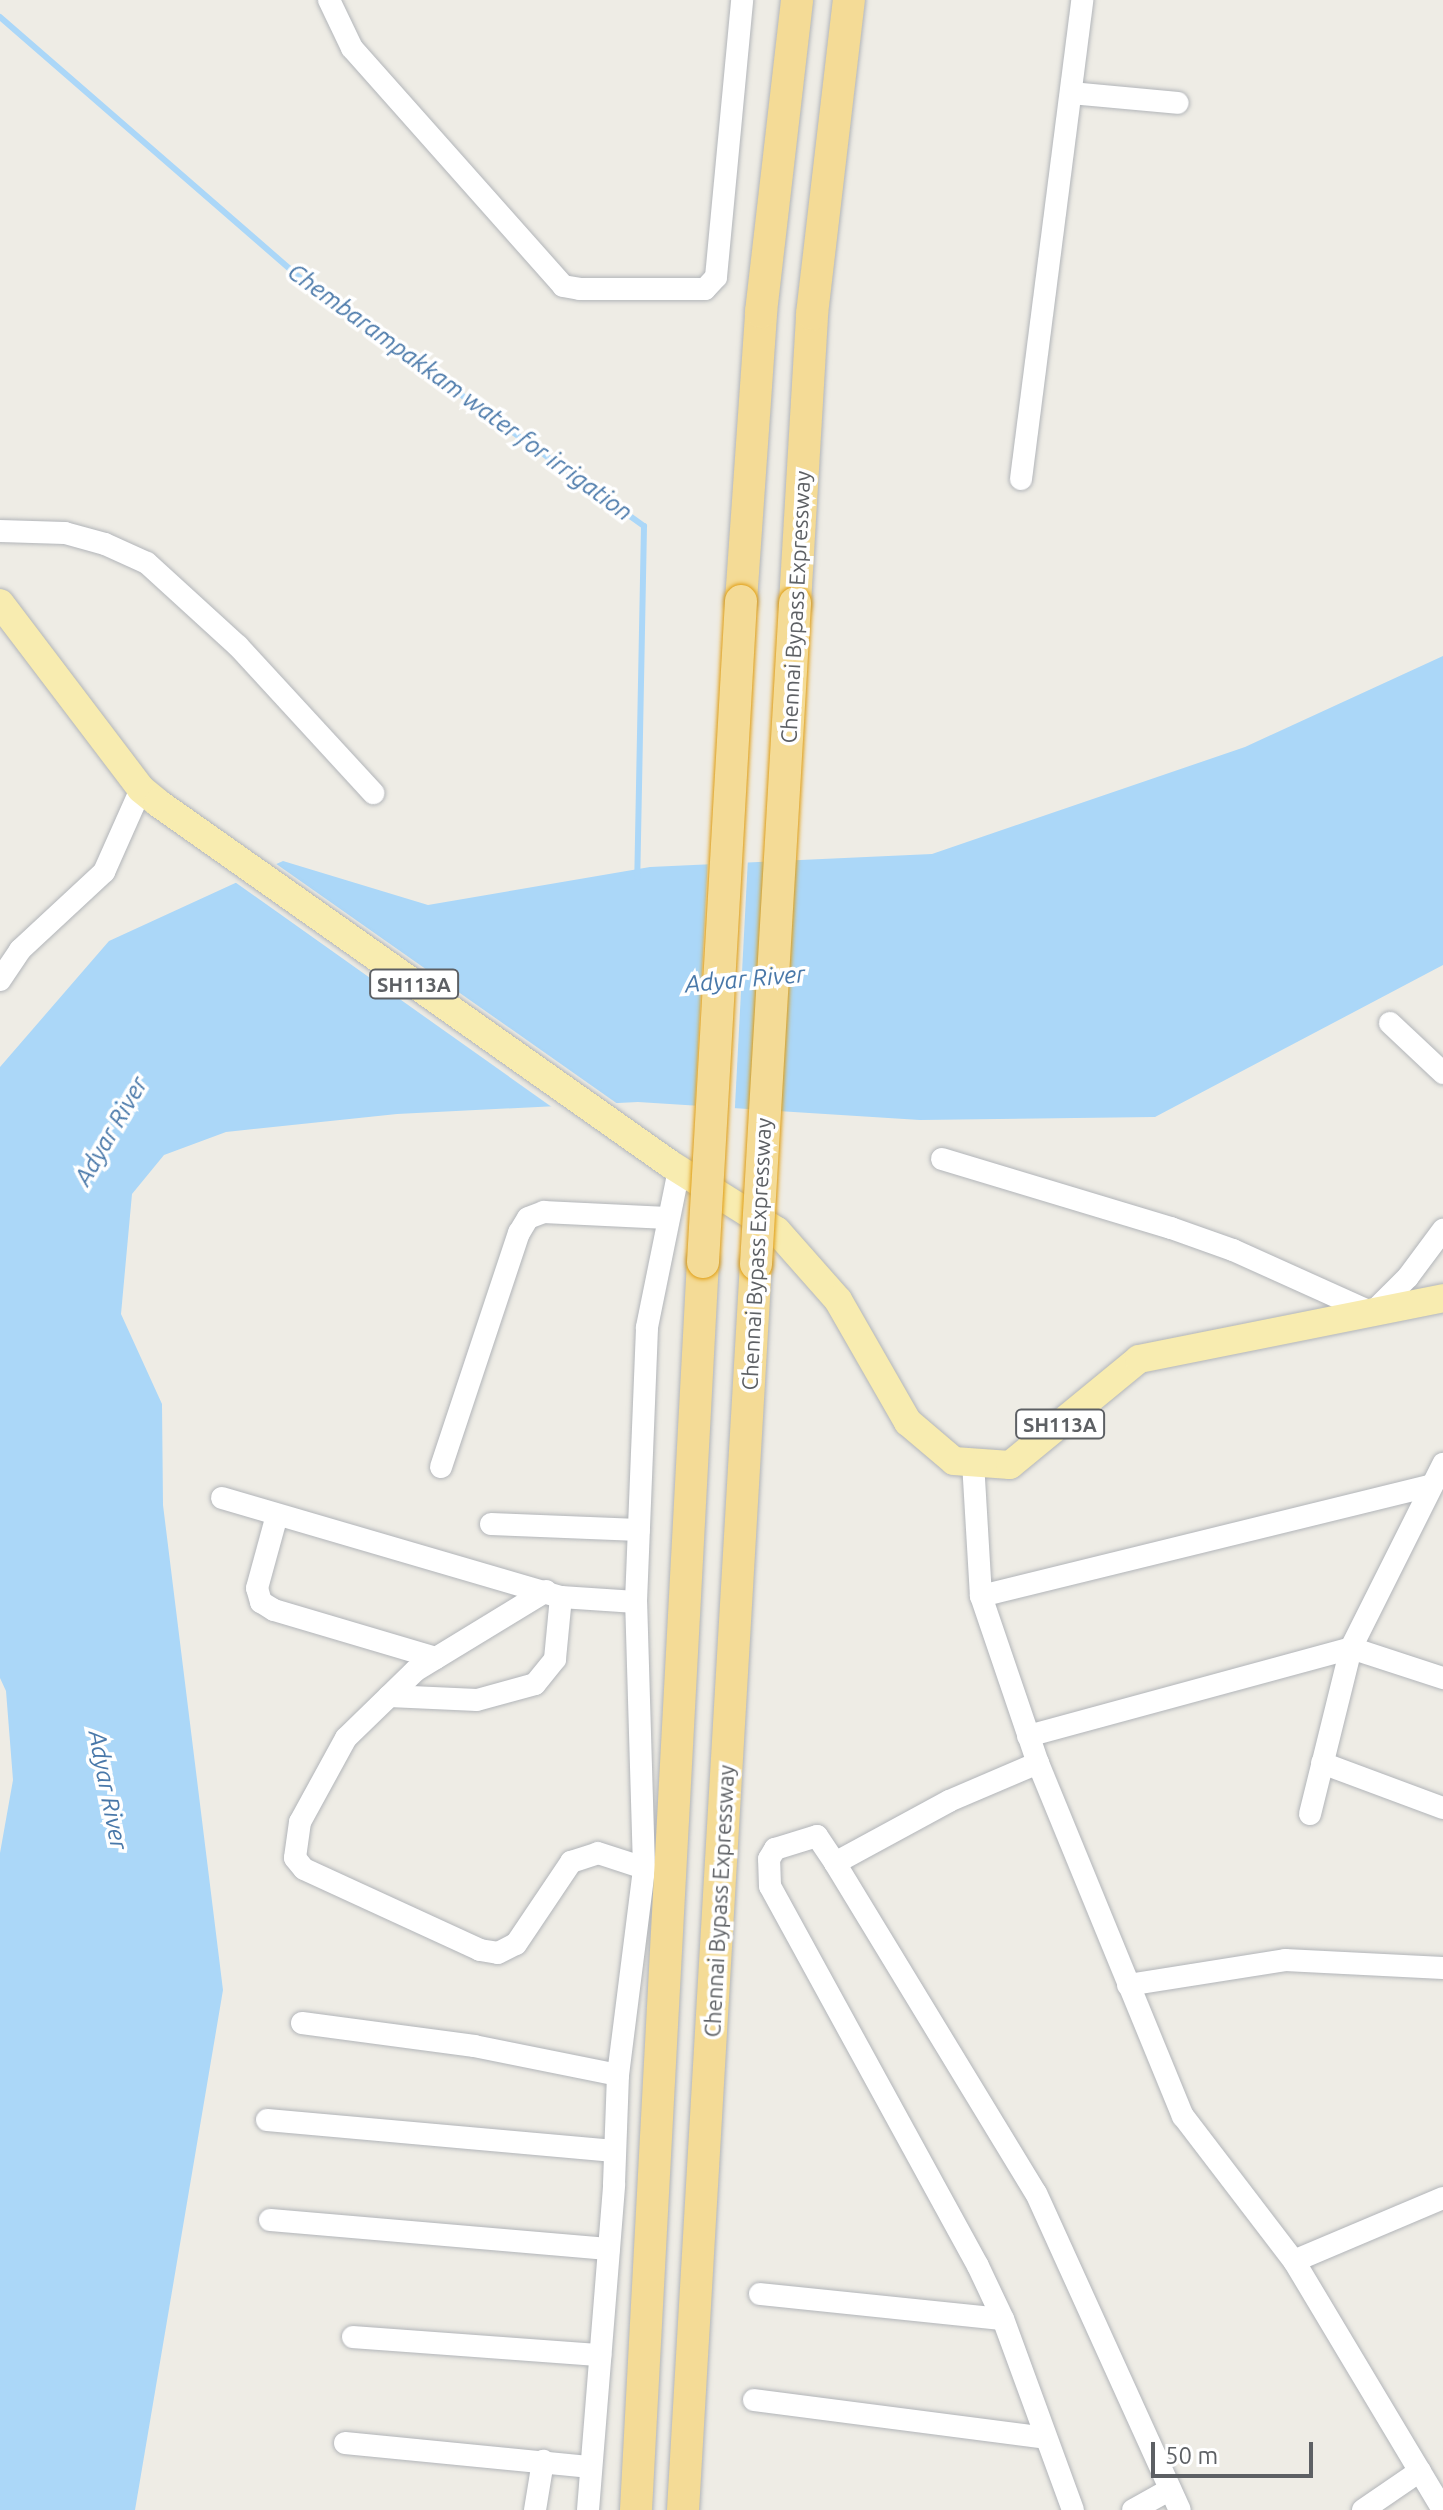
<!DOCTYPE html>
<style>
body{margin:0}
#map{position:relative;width:1443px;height:2510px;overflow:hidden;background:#eeece5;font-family:Ubuntu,sans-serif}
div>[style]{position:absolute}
.water>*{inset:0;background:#abd7f8}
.pier>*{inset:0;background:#eeece5;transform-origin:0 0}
.stream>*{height:6px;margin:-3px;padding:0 3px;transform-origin:3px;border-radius:3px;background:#abd7f8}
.roads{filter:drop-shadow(0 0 2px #b2b5b9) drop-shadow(0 0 2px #b2b5b9)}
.minor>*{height:22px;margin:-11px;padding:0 11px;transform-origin:11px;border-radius:11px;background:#fff}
.major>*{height:28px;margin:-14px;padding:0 14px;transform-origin:14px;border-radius:14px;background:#f8ecb0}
.highway>*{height:32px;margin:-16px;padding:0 16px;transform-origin:16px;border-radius:16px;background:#f4db96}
.bridges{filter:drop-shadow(0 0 2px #e09e13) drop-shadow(0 0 2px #e09e13)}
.highway-bridge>*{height:32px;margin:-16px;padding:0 16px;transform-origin:16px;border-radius:16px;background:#f4db96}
span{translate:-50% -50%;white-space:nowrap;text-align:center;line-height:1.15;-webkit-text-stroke:7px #fff;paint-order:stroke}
.shield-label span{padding:2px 6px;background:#fff;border:2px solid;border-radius:6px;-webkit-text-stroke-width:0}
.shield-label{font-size:20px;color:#5d6064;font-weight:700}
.street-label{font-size:22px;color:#5d6064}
.water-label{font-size:24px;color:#4978a9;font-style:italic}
.scale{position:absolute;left:1151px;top:2442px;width:162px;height:36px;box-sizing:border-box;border:4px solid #5d6064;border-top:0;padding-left:10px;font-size:24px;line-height:28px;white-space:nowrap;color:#5d6064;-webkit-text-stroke:6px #fff;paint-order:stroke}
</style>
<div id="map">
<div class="water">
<div style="clip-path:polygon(1443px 656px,1443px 965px,1155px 1117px,920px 1120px,638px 1102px,397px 1114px,226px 1132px,164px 1155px,132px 1194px,121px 1314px,162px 1404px,163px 1505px,223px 1990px,135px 2510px,0 2510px,0 1853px,13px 1780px,6px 1691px,0 1678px,0 1067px,109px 941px,283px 861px,428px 905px,650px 867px,932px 854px,1245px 747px)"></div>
</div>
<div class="pier">
<div style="left:748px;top:858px;width:254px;height:40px;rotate:93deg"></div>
<div style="clip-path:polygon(272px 861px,622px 1107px,556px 1110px,232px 880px)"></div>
</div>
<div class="stream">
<div style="left:0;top:17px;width:407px;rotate:41deg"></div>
<div style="left:307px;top:284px;width:415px;rotate:35.7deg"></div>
<div style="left:644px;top:526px;width:351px;rotate:91.1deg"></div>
</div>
<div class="roads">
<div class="minor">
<div style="left:329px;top:0;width:53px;rotate:64.4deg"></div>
<div style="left:352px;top:48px;width:318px;rotate:48.4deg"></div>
<div style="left:563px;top:286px;width:17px;rotate:10deg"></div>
<div style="left:580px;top:289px;width:125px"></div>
<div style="left:705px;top:289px;width:16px;rotate:-47deg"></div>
<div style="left:716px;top:277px;width:278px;rotate:-84.6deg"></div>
<div style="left:1071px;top:93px;width:107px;rotate:5.3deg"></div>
<div style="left:1021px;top:479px;width:483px;rotate:-82.7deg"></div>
<div style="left:0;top:531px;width:65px;rotate:1.8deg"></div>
<div style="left:65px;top:533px;width:41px;rotate:15.4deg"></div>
<div style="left:105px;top:544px;width:46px;rotate:24.3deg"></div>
<div style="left:147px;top:563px;width:123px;rotate:42.4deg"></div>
<div style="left:238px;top:646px;width:200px;rotate:47.4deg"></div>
<div style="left:0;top:980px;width:36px;rotate:-56deg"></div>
<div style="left:20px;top:950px;width:115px;rotate:-42.9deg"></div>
<div style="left:104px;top:872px;width:91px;rotate:-66deg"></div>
<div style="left:1390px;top:1023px;width:73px;rotate:43.3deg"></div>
<div style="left:942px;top:1159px;width:239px;rotate:16.8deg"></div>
<div style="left:1171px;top:1228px;width:66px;rotate:19.5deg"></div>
<div style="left:1233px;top:1250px;width:146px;rotate:24.3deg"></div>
<div style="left:1376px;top:1309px;width:45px;rotate:-45deg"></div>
<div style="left:1408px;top:1277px;width:59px;rotate:-53.3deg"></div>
<div style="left:973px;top:1462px;width:134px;rotate:86.6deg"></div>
<div style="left:981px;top:1596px;width:176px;rotate:71.2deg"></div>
<div style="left:1038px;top:1763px;width:382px;rotate:67.7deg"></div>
<div style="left:1183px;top:2116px;width:183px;rotate:52.6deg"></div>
<div style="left:1294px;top:2261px;width:290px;rotate:59.1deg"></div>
<div style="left:441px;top:1467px;width:247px;rotate:-71.6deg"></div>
<div style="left:519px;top:1233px;width:17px;rotate:-59deg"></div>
<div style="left:528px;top:1218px;width:17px;rotate:-21deg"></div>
<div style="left:544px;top:1212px;width:123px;rotate:2.8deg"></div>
<div style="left:222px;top:1498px;width:353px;rotate:16.3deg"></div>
<div style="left:561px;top:1597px;width:75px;rotate:3.8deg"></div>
<div style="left:277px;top:1515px;width:76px;rotate:105.3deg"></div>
<div style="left:257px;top:1588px;width:15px;rotate:74deg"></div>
<div style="left:261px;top:1602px;width:15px;rotate:32deg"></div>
<div style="left:274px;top:1610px;width:169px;rotate:16.5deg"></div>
<div style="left:491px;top:1524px;width:148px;rotate:2.3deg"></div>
<div style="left:546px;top:1591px;width:153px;rotate:148.6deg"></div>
<div style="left:415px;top:1671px;width:96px;rotate:135.8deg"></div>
<div style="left:346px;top:1738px;width:96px;rotate:118.7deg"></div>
<div style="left:300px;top:1822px;width:36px;rotate:98deg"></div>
<div style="left:295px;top:1858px;width:14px;rotate:51deg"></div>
<div style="left:304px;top:1869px;width:194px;rotate:24.7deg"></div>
<div style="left:480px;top:1950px;width:18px;rotate:9deg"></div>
<div style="left:498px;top:1953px;width:20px;rotate:-27deg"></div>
<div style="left:516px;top:1944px;width:99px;rotate:-56.1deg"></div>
<div style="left:571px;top:1862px;width:28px;rotate:-18deg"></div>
<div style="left:598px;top:1853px;width:48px;rotate:18.1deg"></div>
<div style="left:981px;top:1596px;width:464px;rotate:-13.8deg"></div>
<div style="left:389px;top:1696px;width:88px;rotate:2.6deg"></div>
<div style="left:477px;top:1700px;width:60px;rotate:-15.4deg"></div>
<div style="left:535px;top:1684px;width:32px;rotate:-51deg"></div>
<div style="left:555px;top:1659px;width:62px;rotate:-84.5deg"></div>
<div style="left:1028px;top:1736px;width:335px;rotate:-15.2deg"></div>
<div style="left:1351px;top:1648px;width:97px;rotate:18.1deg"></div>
<div style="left:1322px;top:1763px;width:129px;rotate:20.4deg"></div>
<div style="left:1310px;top:1814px;width:171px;rotate:-76.1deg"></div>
<div style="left:1351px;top:1648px;width:206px;rotate:-63.4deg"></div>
<div style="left:835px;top:1863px;width:130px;rotate:-28.5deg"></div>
<div style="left:949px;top:1801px;width:97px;rotate:-23.1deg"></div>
<div style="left:1128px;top:1985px;width:159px;rotate:-9deg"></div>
<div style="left:1285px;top:1960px;width:158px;rotate:2.9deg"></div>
<div style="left:302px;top:2023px;width:174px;rotate:7.6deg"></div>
<div style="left:474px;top:2046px;width:147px;rotate:11.4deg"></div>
<div style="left:267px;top:2120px;width:349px;rotate:5.1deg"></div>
<div style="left:270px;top:2220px;width:340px;rotate:4.9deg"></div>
<div style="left:1294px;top:2261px;width:162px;rotate:-22.9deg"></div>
<div style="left:760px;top:2294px;width:244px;rotate:5.9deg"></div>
<div style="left:353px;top:2337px;width:248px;rotate:4.2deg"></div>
<div style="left:754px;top:2400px;width:293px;rotate:7.4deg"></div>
<div style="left:345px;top:2443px;width:247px;rotate:5.6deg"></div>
<div style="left:535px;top:2510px;width:50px;rotate:-80.7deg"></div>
<div style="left:588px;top:2510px;width:327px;rotate:-85.4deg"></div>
<div style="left:614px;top:2184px;width:109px;rotate:-87.9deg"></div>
<div style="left:618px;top:2075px;width:209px;rotate:-82.8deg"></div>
<div style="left:644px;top:1868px;width:266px;rotate:-91.7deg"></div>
<div style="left:636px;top:1602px;width:275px;rotate:-87.7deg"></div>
<div style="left:647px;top:1327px;width:160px;rotate:-78.5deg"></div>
<div style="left:1073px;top:2510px;width:203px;rotate:-110.1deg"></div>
<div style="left:1003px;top:2319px;width:59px;rotate:-115.3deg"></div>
<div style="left:978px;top:2266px;width:433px;rotate:-118.7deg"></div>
<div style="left:770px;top:1886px;width:27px;rotate:-92deg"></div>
<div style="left:769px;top:1859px;width:12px;rotate:-59deg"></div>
<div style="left:775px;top:1849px;width:44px;rotate:-17.2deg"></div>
<div style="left:817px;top:1836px;width:32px;rotate:56deg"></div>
<div style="left:835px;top:1863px;width:386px;rotate:58.7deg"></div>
<div style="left:1036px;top:2193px;width:348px;rotate:65.6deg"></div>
<div style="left:1133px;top:2510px;width:41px;rotate:-29.1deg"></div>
<div style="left:1363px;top:2510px;width:69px;rotate:-34.4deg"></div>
</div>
<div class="major">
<div style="left:0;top:603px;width:233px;rotate:52.8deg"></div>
<div style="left:141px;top:789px;width:22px;rotate:39deg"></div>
<div style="left:158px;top:803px;width:626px;rotate:35.19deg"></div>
<div style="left:670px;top:1164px;width:126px;rotate:32.1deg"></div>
<div style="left:777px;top:1231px;width:92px;rotate:48.5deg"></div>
<div style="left:838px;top:1300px;width:141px;rotate:60.2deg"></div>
<div style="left:908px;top:1422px;width:60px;rotate:40.3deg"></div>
<div style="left:954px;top:1461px;width:56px;rotate:4.1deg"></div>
<div style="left:1010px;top:1465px;width:167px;rotate:-39.4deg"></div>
<div style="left:1139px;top:1359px;width:310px;rotate:-11.3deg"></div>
</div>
<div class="highway">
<div style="left:741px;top:601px;width:290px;rotate:-86deg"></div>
<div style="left:761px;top:312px;width:314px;rotate:-83.4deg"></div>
<div style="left:795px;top:603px;width:289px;rotate:-86.6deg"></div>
<div style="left:812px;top:314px;width:316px;rotate:-83.3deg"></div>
<div style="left:636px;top:2510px;width:1250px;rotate:-86.93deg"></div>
<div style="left:683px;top:2510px;width:1248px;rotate:-86.65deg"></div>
</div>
</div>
<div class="bridges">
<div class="highway-bridge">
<div style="left:703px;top:1262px;width:662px;rotate:-86.71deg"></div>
<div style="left:756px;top:1264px;width:662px;rotate:-86.62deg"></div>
</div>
</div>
<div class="shield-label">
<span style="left:414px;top:984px">SH113A</span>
<span style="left:1060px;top:1424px">SH113A</span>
</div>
<div class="street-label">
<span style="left:795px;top:607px;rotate:-87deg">Chennai Bypass Expressway</span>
<span style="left:756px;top:1254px;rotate:-87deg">Chennai Bypass Expressway</span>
<span style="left:719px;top:1901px;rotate:-87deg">Chennai Bypass Expressway</span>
</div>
<div class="water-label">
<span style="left:460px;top:392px;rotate:36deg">Chembarampakkam water for irrigation</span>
<span style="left:745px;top:979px;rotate:-5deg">Adyar River</span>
<span style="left:111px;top:1131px;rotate:-60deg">Adyar River</span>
<span style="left:108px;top:1790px;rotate:79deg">Adyar River</span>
</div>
<div class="scale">50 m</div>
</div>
